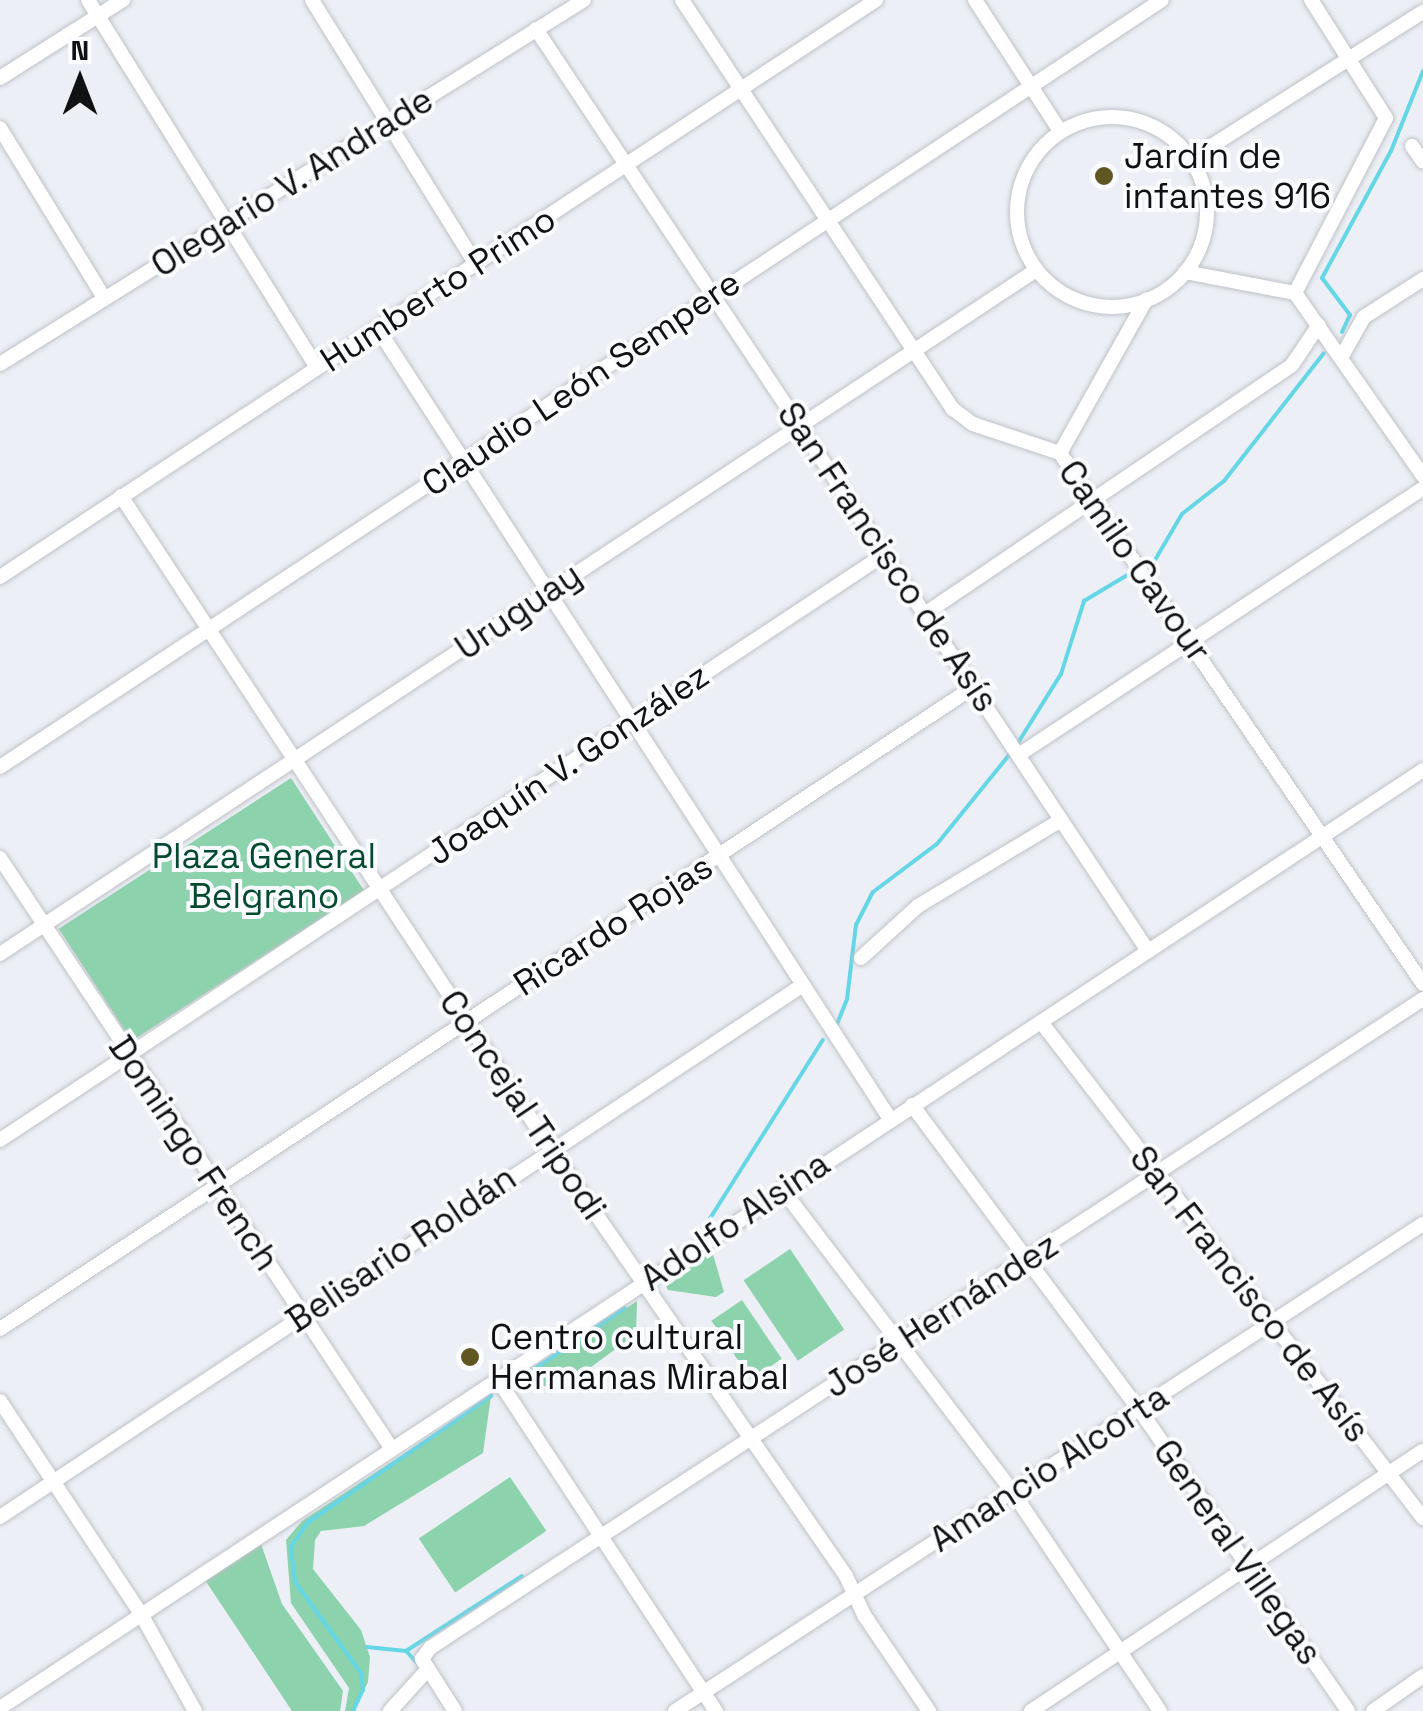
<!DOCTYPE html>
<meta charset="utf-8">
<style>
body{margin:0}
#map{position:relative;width:1423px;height:1711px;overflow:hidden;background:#eceff5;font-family:"Space Grotesk",sans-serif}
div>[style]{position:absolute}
.green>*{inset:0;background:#8cd2ac;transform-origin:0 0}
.stream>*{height:4px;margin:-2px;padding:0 2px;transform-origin:2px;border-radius:2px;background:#65d6e6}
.roads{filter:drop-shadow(0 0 2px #bfc2c8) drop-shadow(0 0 2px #bfc2c8)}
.minor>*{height:14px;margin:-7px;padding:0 7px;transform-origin:7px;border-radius:7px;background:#fff}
.minor>.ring{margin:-7px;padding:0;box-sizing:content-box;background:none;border:14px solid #fff;border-radius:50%}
.dots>*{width:28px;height:28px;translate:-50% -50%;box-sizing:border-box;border:5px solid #fbfcff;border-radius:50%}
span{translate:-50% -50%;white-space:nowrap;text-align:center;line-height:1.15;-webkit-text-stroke:8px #fbfcff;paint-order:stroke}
.poi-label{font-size:35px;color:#101113}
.left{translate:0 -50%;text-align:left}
.street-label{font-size:35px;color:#101113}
.park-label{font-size:35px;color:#034a2e}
.north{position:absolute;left:30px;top:30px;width:100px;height:100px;-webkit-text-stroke:8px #fbfcff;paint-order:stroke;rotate:0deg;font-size:28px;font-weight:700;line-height:40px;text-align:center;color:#101113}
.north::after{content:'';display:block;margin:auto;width:35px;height:45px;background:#101113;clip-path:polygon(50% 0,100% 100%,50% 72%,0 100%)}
</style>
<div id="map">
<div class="green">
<div style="left:291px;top:778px;width:134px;height:277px;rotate:57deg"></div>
<div style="left:790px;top:1249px;width:97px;height:56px;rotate:56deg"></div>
<div style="clip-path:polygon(712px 1251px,724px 1292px,716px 1297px,668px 1290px,664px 1283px)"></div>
<div style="left:742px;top:1300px;width:71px;height:37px;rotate:56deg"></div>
<div style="clip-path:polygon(637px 1301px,636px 1334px,561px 1389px,516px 1381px)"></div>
<div style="clip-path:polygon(491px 1396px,483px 1453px,364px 1526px,321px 1531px,315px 1540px,313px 1569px,361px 1630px,370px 1657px,368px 1682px,354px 1711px,345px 1711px,349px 1688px,291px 1603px,286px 1540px,302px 1521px)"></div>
<div style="left:510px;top:1477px;width:65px;height:110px;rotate:56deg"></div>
<div style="clip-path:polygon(261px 1544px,282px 1604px,343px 1691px,340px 1711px,292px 1711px,205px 1580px)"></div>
</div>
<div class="stream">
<div style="left:1342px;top:332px;width:19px;rotate:-65deg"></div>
<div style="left:1350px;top:315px;width:46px;rotate:-127.1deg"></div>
<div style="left:1322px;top:278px;width:145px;rotate:-61.5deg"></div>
<div style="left:1391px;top:151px;width:86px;rotate:-68.2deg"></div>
<div style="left:1155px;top:560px;width:53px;rotate:-59.6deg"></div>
<div style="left:1182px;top:514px;width:53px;rotate:-38.2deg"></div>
<div style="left:1224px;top:481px;width:162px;rotate:-52deg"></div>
<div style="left:1016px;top:746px;width:85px;rotate:-58deg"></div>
<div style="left:1061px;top:674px;width:77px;rotate:-72.5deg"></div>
<div style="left:1084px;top:601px;width:52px;rotate:-31deg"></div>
<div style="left:837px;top:1024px;width:27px;rotate:-68deg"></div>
<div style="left:847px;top:999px;width:75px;rotate:-83.1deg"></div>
<div style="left:856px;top:925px;width:37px;rotate:-63deg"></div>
<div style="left:873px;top:892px;width:80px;rotate:-36.9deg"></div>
<div style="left:937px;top:844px;width:116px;rotate:-51deg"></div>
<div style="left:709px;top:1220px;width:213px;rotate:-57.7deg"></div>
<div style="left:664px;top:1283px;width:59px;rotate:-37.5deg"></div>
<div style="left:516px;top:1381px;width:131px;rotate:-33.8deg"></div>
<div style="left:367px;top:1647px;width:39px;rotate:6deg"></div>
<div style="left:406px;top:1651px;width:16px;rotate:47deg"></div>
<div style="left:406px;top:1651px;width:138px;rotate:-32.9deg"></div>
<div style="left:353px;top:1711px;width:23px;rotate:-65deg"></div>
<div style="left:363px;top:1690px;width:17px;rotate:-97deg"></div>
<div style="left:361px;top:1673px;width:112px;rotate:-126deg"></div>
<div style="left:295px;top:1582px;width:35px;rotate:-97deg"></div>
<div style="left:291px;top:1547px;width:29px;rotate:-56deg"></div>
<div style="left:307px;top:1523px;width:224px;rotate:-34.6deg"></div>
</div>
<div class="roads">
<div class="minor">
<div style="left:88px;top:0;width:433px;rotate:58.1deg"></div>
<div style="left:312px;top:0;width:311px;rotate:58.2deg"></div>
<div style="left:682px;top:0;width:491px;rotate:56.5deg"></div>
<div style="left:953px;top:409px;width:25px;rotate:37deg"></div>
<div style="left:973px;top:424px;width:92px;rotate:18.4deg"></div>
<div style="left:1060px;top:453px;width:643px;rotate:55.64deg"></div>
<div style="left:975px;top:0;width:156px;rotate:57deg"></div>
<div style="left:536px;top:29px;width:1107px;rotate:56.42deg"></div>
<div style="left:0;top:78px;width:146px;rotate:-32.4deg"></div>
<div class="ring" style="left:1017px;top:117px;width:176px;height:176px"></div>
<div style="left:0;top:128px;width:199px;rotate:58.5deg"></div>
<div style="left:1412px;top:146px;width:19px;rotate:55deg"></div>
<div style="left:1191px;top:159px;width:275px;rotate:-32.4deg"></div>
<div style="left:1185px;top:272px;width:112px;rotate:10.8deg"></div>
<div style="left:1295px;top:293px;width:223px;rotate:55deg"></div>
<div style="left:1295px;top:293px;width:197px;rotate:-62.5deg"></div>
<div style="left:1386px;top:118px;width:140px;rotate:-122.4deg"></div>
<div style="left:378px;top:329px;width:941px;rotate:57.05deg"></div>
<div style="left:1342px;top:356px;width:45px;rotate:-60.6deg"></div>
<div style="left:1364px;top:317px;width:70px;rotate:-32.8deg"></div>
<div style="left:0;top:364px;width:688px;rotate:-31.93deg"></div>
<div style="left:1060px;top:453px;width:176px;rotate:-60.7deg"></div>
<div style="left:121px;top:496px;width:782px;rotate:56.64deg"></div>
<div style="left:551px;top:1149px;width:519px;rotate:55.36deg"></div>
<div style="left:846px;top:1576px;width:43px;rotate:65.2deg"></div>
<div style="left:864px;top:1615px;width:116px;rotate:55.9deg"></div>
<div style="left:0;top:577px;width:1049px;rotate:-33.37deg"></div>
<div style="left:926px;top:613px;width:442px;rotate:-34.1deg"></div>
<div style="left:1292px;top:365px;width:48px;rotate:-56deg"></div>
<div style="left:1020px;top:754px;width:483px;rotate:-33.4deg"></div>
<div style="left:0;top:767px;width:1392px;rotate:-33.43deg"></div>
<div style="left:0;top:858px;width:706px;rotate:56.45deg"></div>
<div style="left:0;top:954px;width:1241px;rotate:-33.43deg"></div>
<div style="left:861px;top:958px;width:77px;rotate:-42.4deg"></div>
<div style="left:918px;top:906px;width:167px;rotate:-31deg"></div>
<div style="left:1041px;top:1022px;width:626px;rotate:52.4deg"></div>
<div style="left:912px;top:1105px;width:379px;rotate:53.3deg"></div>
<div style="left:1139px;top:1409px;width:367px;rotate:55.3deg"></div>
<div style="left:0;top:1140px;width:1061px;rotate:-33.51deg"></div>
<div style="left:782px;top:1189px;width:380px;rotate:52.7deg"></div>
<div style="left:1012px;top:1491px;width:265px;rotate:56.1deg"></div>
<div style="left:0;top:1329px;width:1168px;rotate:-33.4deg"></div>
<div style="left:497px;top:1378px;width:399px;rotate:56.7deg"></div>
<div style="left:0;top:1401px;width:255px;rotate:56.5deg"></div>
<div style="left:141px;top:1614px;width:111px;rotate:60.9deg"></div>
<div style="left:0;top:1517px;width:963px;rotate:-33.53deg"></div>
<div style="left:0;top:1708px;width:1704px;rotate:-33.39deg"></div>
<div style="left:390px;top:1711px;width:55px;rotate:-47.9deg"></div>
<div style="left:455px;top:1711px;width:62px;rotate:-122.4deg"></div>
<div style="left:422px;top:1659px;width:14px;rotate:-54deg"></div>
<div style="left:430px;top:1648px;width:1186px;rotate:-33.17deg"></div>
<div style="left:675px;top:1711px;width:893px;rotate:-33.07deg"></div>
<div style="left:1031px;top:1711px;width:470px;rotate:-33.6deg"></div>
<div style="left:1373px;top:1711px;width:61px;rotate:-35deg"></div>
</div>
</div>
<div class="dots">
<div style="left:1104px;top:176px;background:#5f5622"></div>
<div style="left:470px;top:1357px;background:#5f5622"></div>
</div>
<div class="poi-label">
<span class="left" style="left:1124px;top:176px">Jardín de<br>infantes 916</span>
<span class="left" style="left:490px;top:1357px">Centro cultural<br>Hermanas Mirabal</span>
</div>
<div class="street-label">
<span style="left:292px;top:182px;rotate:-32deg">Olegario V. Andrade</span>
<span style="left:438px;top:289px;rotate:-33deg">Humberto Primo</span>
<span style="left:581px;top:383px;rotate:-34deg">Claudio León Sempere</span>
<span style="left:888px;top:557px;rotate:56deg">San Francisco de Asís</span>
<span style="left:1135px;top:561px;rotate:55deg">Camilo Cavour</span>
<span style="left:518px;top:611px;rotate:-34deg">Uruguay</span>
<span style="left:568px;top:764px;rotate:-34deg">Joaquín V. González</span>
<span style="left:613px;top:925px;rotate:-33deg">Ricardo Rojas</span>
<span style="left:523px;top:1105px;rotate:56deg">Concejal Tripodi</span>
<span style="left:194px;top:1153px;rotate:56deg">Domingo French</span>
<span style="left:735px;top:1221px;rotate:-34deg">Adolfo Alsina</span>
<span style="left:401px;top:1249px;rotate:-34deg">Belisario Roldán</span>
<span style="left:1250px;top:1294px;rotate:52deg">San Francisco de Asís</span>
<span style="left:941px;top:1315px;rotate:-33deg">José Hernández</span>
<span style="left:1049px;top:1468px;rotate:-33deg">Amancio Alcorta</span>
<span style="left:1238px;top:1552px;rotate:55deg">General Villegas</span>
</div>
<div class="park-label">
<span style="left:264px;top:876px">Plaza General<br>Belgrano</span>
</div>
<div class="north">N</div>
</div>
